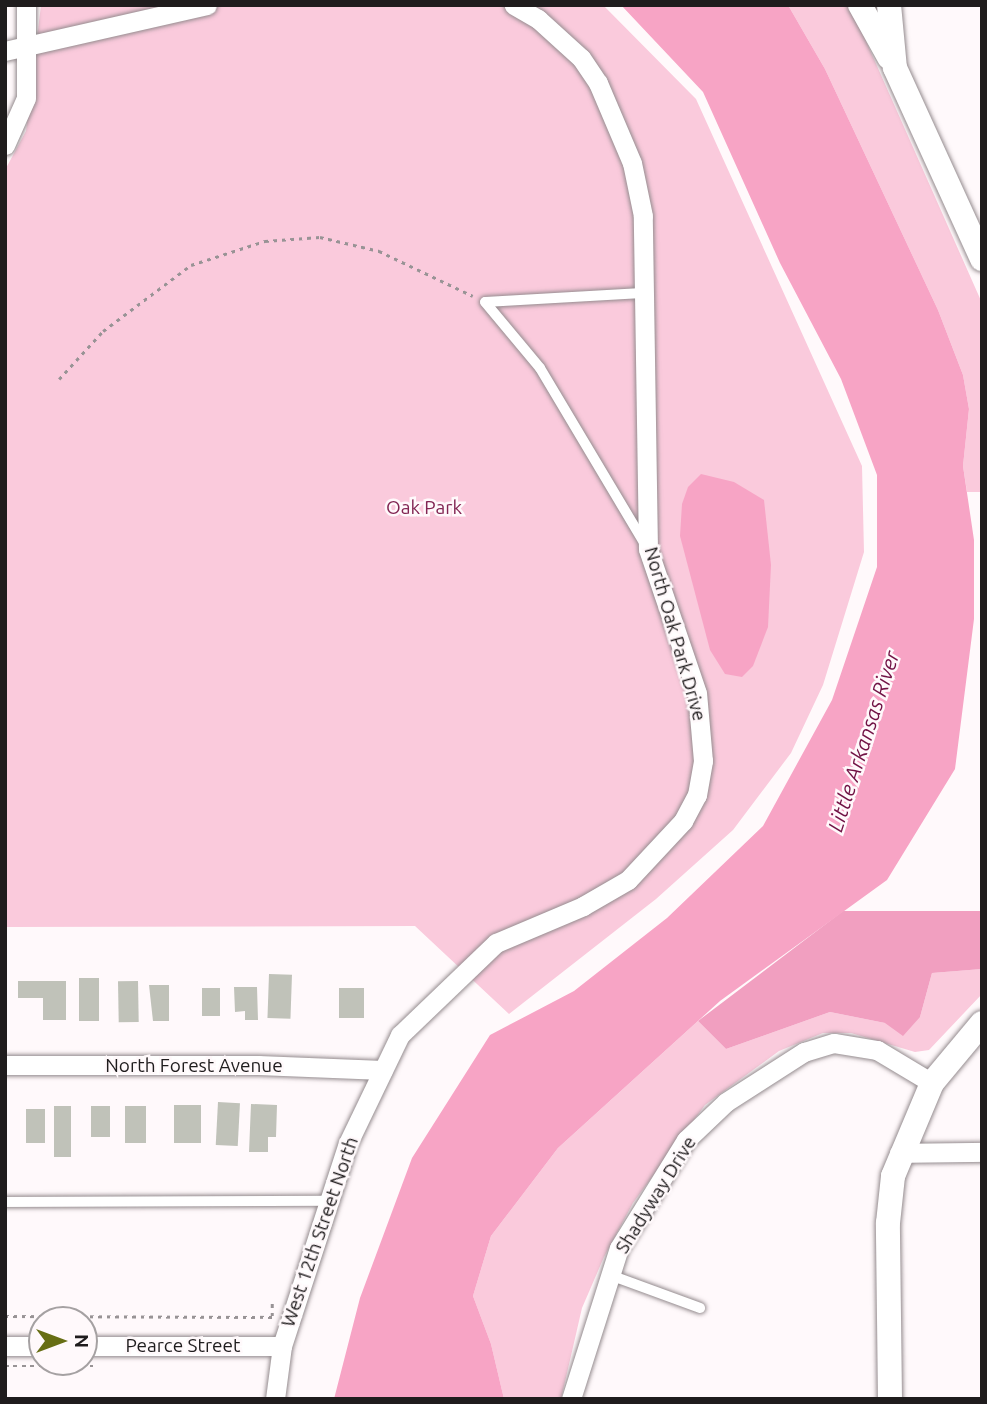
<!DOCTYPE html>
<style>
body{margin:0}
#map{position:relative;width:987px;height:1404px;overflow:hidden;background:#fff9fb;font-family:Ubuntu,sans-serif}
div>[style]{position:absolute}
.green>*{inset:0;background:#facadc}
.forest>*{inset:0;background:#f19fc0}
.water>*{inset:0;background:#f7a4c5}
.building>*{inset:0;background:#c0c2b9;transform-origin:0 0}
.path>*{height:2.5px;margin-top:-1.25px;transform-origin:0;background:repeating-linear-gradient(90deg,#989395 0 3.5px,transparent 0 8.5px)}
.roads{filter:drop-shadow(0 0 2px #958c8f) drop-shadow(0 0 2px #958c8f)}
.service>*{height:10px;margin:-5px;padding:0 5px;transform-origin:5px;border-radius:5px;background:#fff}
.minor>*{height:19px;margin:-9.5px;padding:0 9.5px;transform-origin:9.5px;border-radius:9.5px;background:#fff}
.tertiary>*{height:24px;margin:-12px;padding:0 12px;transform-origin:12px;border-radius:12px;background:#fff}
span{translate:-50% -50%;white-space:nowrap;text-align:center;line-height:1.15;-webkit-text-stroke:5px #fff9fb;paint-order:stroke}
.park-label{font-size:19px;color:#822553}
.street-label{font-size:19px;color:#1f1c1d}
.water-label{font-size:21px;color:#711245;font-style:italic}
.frame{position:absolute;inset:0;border:7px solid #1f1c1d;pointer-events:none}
.north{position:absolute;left:28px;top:1306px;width:70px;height:70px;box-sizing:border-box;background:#fff9fb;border:2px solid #a5a1a2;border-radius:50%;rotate:90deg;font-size:19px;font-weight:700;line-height:28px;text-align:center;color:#1f1c1d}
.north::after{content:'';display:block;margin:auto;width:24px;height:32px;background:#676e14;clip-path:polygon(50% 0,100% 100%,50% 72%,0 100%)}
</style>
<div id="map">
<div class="green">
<div style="clip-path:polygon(41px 5px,603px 5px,696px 99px,862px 466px,864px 552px,823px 685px,791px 753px,733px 830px,656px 899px,509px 1014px,415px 926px,5px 927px,5px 170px,26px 131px)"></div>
<div style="clip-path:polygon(788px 5px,850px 5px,982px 303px,982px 492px,967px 492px,963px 466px,969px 409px,963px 375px,938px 310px,825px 69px)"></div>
<div style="clip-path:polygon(982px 969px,982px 994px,929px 1050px,915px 1052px,851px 1033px,823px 1033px,779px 1051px,705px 1105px,633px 1203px,604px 1257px,582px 1308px,561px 1399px,504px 1399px,491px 1344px,473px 1296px,491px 1236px,558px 1148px,698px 1021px,726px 1049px,830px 1012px,885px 1023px,920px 1017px,932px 973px)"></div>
</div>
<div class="forest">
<div style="clip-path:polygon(843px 911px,982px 911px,982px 969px,932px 973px,920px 1017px,903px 1036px,885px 1023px,830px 1012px,726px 1049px,698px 1021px)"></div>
</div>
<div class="water">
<div style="clip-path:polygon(621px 5px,788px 5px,825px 69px,938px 310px,963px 375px,969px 409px,963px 466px,974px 540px,974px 619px,955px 769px,887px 880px,720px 1001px,558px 1148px,491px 1236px,473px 1296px,491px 1344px,504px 1399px,334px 1399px,360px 1298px,412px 1158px,490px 1035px,574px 991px,667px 918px,763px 826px,832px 700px,877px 567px,877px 475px,841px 379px,780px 263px,703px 92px)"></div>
<div style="clip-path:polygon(701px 474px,734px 482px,764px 500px,771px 565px,768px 627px,753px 666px,742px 677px,725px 674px,710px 650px,680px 536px,682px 504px,688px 487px)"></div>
</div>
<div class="building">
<div style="left:269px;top:974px;width:23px;height:44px;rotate:2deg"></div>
<div style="left:79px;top:978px;width:20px;height:43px"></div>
<div style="clip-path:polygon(18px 981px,66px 981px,66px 1020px,43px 1020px,43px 998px,18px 998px)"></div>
<div style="left:138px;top:981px;width:41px;height:20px;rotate:89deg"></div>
<div style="clip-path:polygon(149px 985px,169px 985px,169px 1021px,153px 1021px)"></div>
<div style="clip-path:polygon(234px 987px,257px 987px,258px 1020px,245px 1020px,245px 1011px,235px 1012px)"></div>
<div style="left:202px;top:988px;width:18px;height:28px"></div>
<div style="left:339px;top:988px;width:25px;height:30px"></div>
<div style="left:218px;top:1102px;width:22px;height:43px;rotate:3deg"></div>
<div style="clip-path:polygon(251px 1104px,277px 1105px,276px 1137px,268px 1137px,268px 1152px,249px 1152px)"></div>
<div style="left:174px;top:1105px;width:27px;height:38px"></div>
<div style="left:54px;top:1106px;width:17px;height:51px"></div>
<div style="left:110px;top:1106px;width:31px;height:19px;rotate:90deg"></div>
<div style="left:125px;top:1106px;width:21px;height:37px"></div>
<div style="left:26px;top:1109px;width:19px;height:34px"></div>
</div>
<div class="path">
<div style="left:59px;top:379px;width:65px;rotate:-47.5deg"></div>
<div style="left:103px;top:331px;width:110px;rotate:-36.9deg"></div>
<div style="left:191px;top:265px;width:78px;rotate:-18deg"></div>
<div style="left:265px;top:241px;width:55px;rotate:-4.2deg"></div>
<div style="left:320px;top:237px;width:61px;rotate:13.3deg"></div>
<div style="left:379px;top:251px;width:104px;rotate:25.6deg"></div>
<div style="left:5px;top:1316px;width:267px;rotate:0.2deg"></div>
<div style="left:272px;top:1316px;width:14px;rotate:-90deg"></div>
<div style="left:5px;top:1366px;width:91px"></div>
</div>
<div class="roads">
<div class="service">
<div style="left:642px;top:293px;width:157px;rotate:176.7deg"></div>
<div style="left:485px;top:302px;width:86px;rotate:50.2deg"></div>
<div style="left:540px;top:368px;width:205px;rotate:59.2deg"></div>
<div style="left:5px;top:1202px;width:324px;rotate:-0.2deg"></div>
<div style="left:610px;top:1275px;width:96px;rotate:20.1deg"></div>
</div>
<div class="minor">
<div style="left:5px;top:51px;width:207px;rotate:-12.8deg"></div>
<div style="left:5px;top:145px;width:51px;rotate:-65.9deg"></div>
<div style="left:26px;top:98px;width:93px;rotate:-90deg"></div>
<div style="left:5px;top:1065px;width:253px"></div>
<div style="left:258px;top:1065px;width:125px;rotate:2.3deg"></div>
<div style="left:899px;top:1153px;width:83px;rotate:-0.7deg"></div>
<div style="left:5px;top:1346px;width:37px"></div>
<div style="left:84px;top:1346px;width:198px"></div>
<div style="left:275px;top:1399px;width:53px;rotate:-82.5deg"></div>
<div style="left:282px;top:1346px;width:213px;rotate:-72deg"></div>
<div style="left:348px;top:1143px;width:120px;rotate:-64.3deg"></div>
<div style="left:400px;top:1035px;width:133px;rotate:-43.8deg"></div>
<div style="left:496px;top:943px;width:95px;rotate:-23deg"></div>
<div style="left:583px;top:906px;width:52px;rotate:-30deg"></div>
<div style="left:628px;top:880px;width:81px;rotate:-47deg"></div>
<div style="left:683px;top:821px;width:30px;rotate:-62deg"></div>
<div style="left:697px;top:795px;width:35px;rotate:-80deg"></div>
<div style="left:703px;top:761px;width:68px;rotate:-95deg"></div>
<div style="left:697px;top:693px;width:152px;rotate:-108.8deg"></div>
<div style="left:648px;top:549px;width:333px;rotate:-90.9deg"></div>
<div style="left:643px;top:216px;width:54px;rotate:-101.7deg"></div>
<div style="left:632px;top:163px;width:87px;rotate:-113deg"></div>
<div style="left:598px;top:83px;width:30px;rotate:-124deg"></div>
<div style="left:581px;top:58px;width:58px;rotate:-137.8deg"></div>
<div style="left:538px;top:19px;width:28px;rotate:-150deg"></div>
<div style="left:571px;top:1399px;width:158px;rotate:-72.4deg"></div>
<div style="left:619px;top:1248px;width:127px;rotate:-58.2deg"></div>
<div style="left:686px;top:1140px;width:55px;rotate:-43.5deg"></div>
<div style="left:726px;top:1102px;width:93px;rotate:-32.7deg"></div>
<div style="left:804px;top:1052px;width:31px;rotate:-17deg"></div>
<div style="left:834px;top:1043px;width:44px;rotate:9.2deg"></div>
<div style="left:877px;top:1050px;width:64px;rotate:31deg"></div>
</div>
<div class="tertiary">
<div style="left:860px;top:5px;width:60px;rotate:60.9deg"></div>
<div style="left:889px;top:5px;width:63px;rotate:84.6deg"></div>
<div style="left:895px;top:68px;width:210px;rotate:65.5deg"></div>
<div style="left:890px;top:1399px;width:176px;rotate:-90.7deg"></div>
<div style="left:888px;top:1223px;width:47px;rotate:-83.9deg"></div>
<div style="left:893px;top:1176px;width:101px;rotate:-67.2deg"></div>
<div style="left:932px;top:1083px;width:78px;rotate:-50.2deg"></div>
</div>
</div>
<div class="park-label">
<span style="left:424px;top:508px">Oak Park</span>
</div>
<div class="street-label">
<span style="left:675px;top:634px;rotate:74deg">North Oak Park Drive</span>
<span style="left:194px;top:1066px">North Forest Avenue</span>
<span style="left:656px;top:1195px;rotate:-58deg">Shadyway Drive</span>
<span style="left:320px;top:1232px;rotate:-71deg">West 12th Street North</span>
<span style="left:183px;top:1346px">Pearce Street</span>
</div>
<div class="water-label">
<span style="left:863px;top:741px;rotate:-72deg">Little Arkansas River</span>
</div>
<div class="frame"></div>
<div class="north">N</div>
</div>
